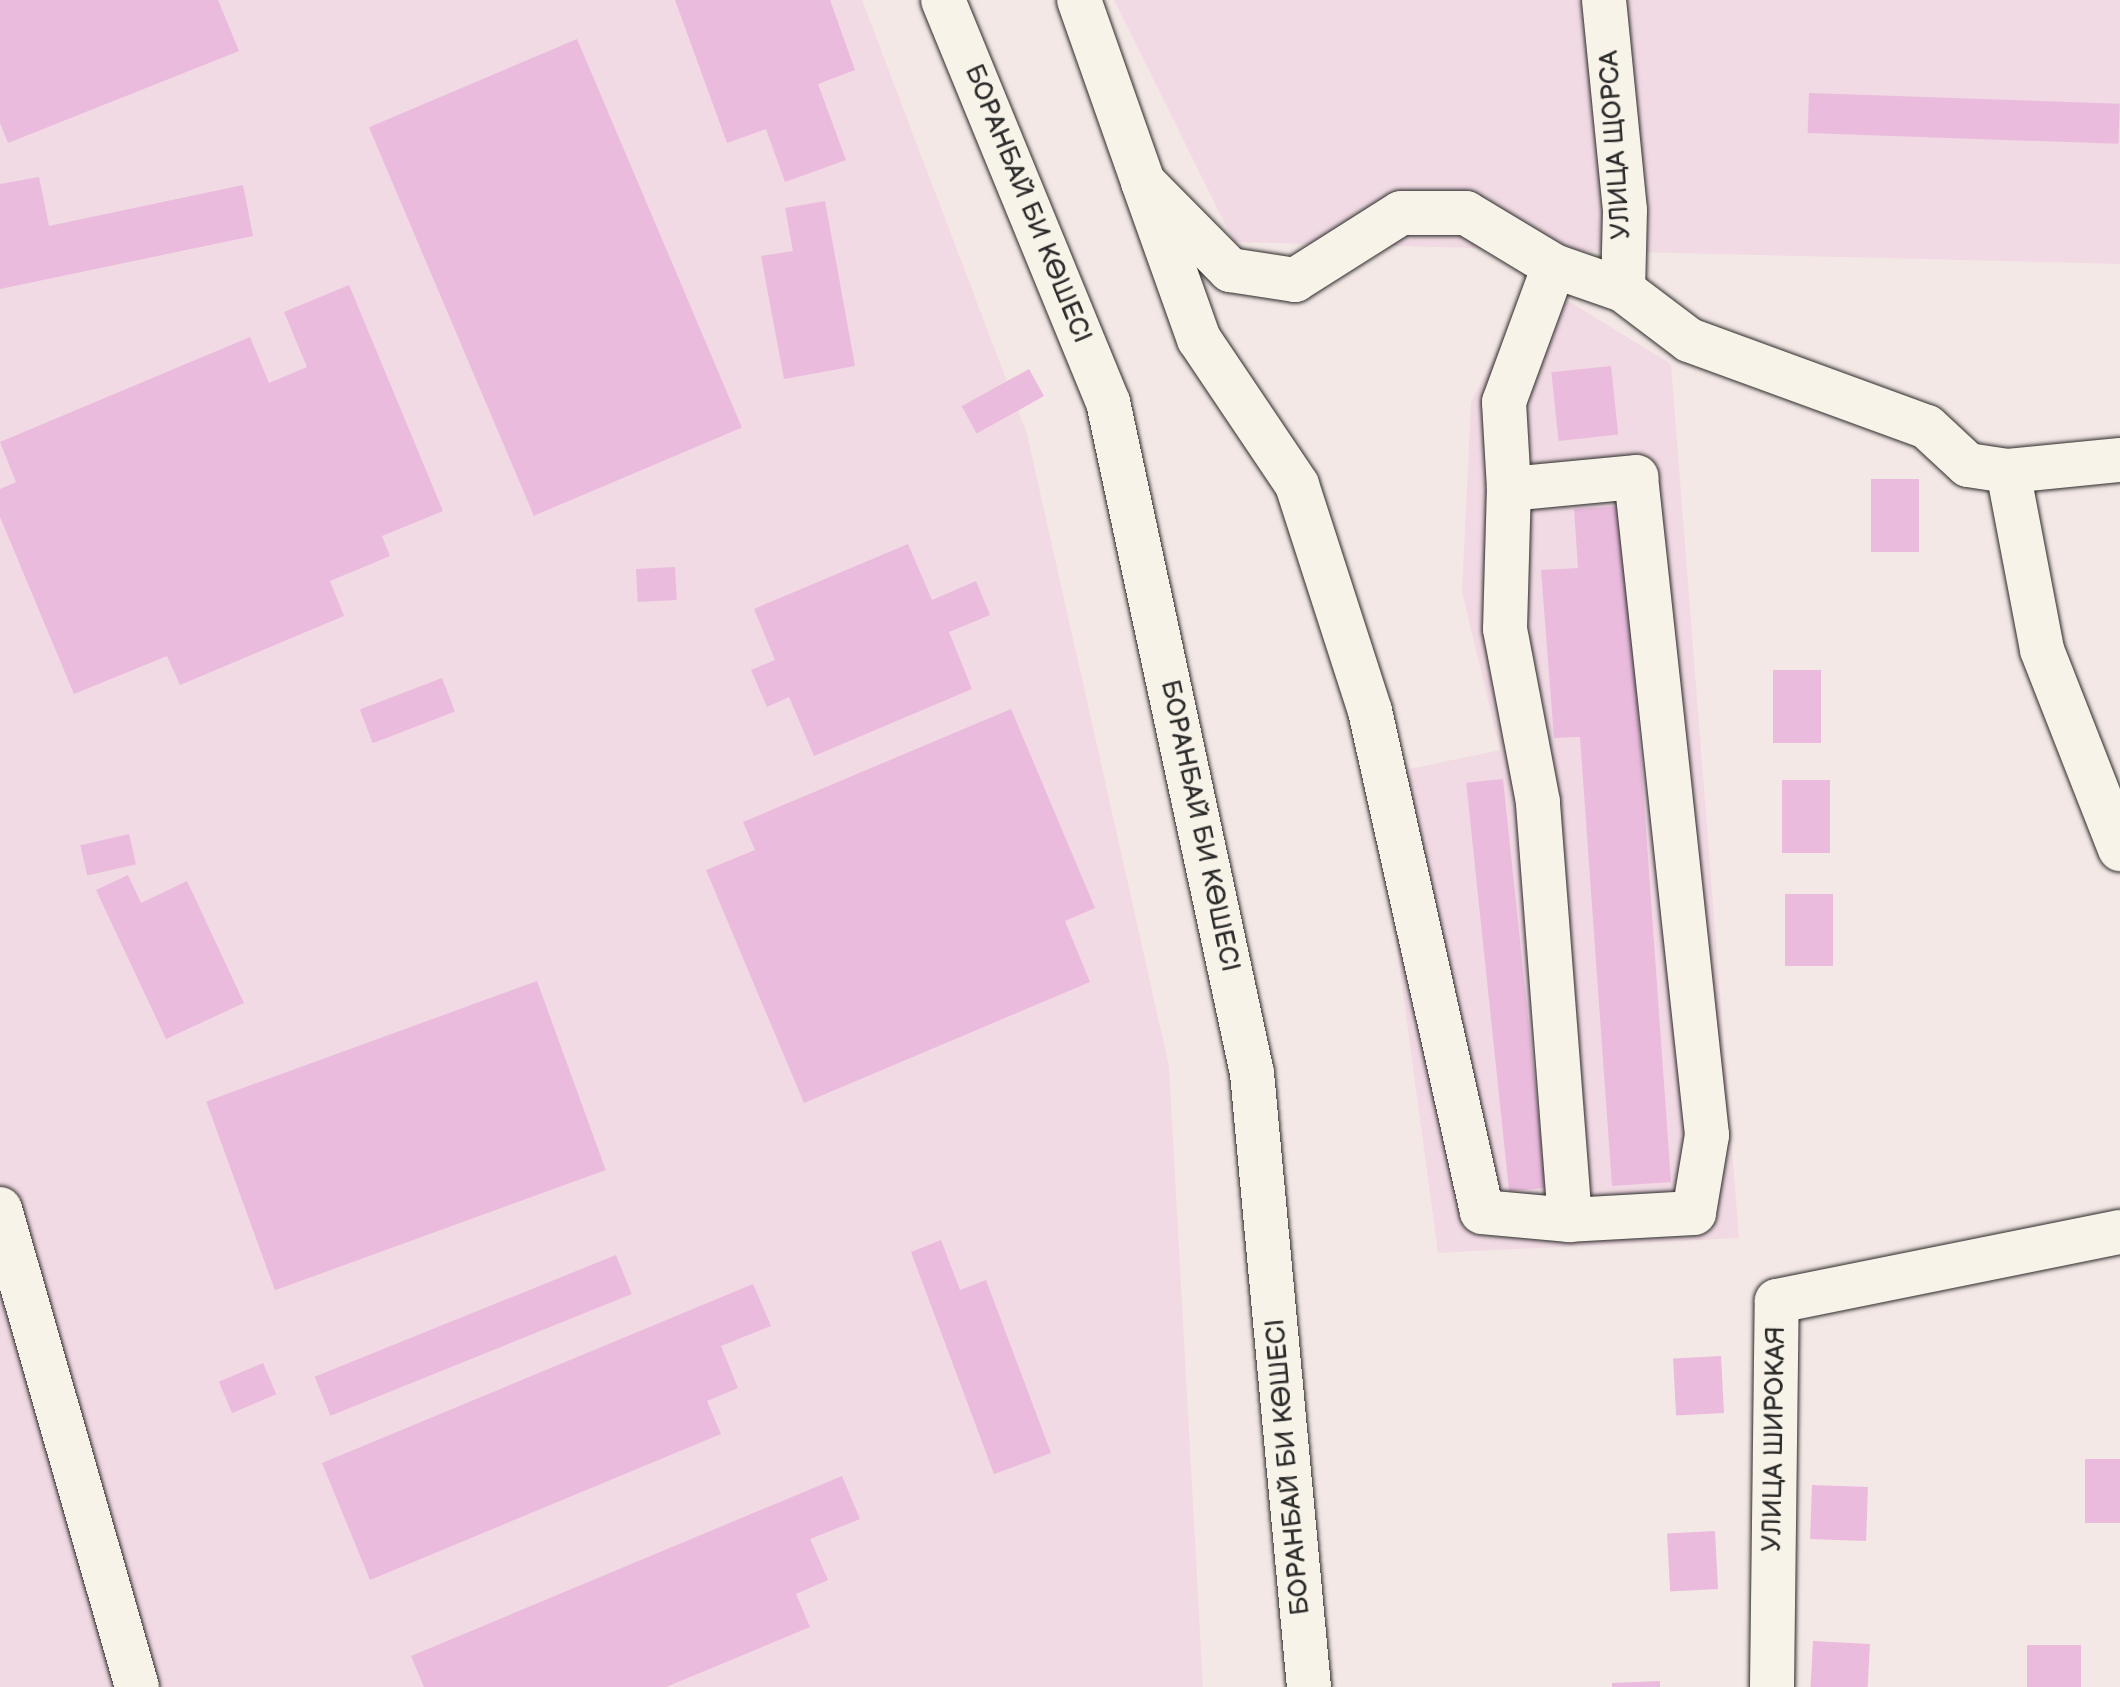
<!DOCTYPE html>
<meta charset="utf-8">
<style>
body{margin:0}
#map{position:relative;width:2120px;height:1687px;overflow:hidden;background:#f4e8e6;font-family:"Balsamiq Sans",sans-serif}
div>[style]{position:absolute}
.built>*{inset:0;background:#f1dae3}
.building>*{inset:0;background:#eabbdd;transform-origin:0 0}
.roads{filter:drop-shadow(0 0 2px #2b2b2b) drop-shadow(0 0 2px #2b2b2b)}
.minor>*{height:44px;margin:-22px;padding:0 22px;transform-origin:22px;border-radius:22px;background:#f7f3e8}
.major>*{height:44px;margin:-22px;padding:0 22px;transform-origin:22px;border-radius:22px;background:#f7f3e8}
span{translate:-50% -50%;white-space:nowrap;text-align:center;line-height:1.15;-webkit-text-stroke:7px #f7f3e8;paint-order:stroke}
.street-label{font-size:26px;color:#2b2b2b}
</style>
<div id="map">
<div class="built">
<div style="clip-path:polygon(0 0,862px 0,1027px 434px,1169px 1066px,1203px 1687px,0 1687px)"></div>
<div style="clip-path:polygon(1114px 0,2120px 0,2120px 264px,1234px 242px)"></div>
<div style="clip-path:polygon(1534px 280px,1671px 364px,1739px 1238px,1438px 1253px,1393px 919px,1386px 774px,1500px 750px,1462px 592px,1471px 402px)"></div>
</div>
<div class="building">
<div style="clip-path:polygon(0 0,218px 0,239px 51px,8px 143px,0 123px)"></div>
<div style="clip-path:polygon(675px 0,830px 0,855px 70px,818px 84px,846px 160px,785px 182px,766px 129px,727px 143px)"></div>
<div style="left:577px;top:39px;width:422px;height:226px;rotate:67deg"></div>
<div style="left:1809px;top:93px;width:311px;height:40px;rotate:2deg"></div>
<div style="clip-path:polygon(39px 177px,49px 226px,243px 185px,253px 236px,0 289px,0 184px)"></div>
<div style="clip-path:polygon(825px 201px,855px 366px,784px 379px,761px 256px,793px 251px,785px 208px)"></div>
<div style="clip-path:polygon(349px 285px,443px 511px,382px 536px,390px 556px,330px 581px,344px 616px,180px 685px,167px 656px,74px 694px,0 517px,0 489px,16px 482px,0 442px,250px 337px,269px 383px,307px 367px,284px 312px)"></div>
<div style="left:1611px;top:366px;width:69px;height:60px;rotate:84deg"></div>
<div style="left:1029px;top:369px;width:31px;height:77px;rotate:61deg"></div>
<div style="left:1871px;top:479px;width:48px;height:73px"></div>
<div style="clip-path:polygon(1623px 506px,1671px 1182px,1612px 1186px,1580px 737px,1554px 738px,1541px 570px,1578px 568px,1574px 509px)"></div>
<div style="clip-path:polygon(908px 544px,932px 600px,976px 581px,990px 615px,949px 632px,972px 689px,814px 756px,789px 697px,767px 707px,751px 670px,775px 660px,754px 609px)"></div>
<div style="left:675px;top:567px;width:33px;height:39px;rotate:87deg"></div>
<div style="left:1773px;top:670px;width:48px;height:73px"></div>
<div style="left:442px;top:678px;width:36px;height:88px;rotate:69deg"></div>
<div style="clip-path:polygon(1011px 709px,1095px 908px,1065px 921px,1090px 982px,804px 1103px,706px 870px,755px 850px,743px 822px)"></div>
<div style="left:1503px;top:779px;width:411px;height:37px;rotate:84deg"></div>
<div style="left:1782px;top:780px;width:48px;height:73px"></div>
<div style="left:129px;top:834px;width:31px;height:50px;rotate:77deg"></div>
<div style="clip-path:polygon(128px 875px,141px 903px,187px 881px,244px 1003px,166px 1039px,96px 890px)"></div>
<div style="left:1785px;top:894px;width:48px;height:72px"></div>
<div style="left:537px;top:981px;width:201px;height:352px;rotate:70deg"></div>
<div style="clip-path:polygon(941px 1240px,960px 1290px,986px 1280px,1051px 1453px,994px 1474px,911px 1252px)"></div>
<div style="left:616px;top:1255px;width:42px;height:325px;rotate:68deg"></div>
<div style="clip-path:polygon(753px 1284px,771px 1326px,721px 1346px,738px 1388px,707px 1401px,721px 1434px,370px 1580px,322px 1463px)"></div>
<div style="left:1721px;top:1356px;width:57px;height:48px;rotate:87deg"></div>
<div style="left:263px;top:1363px;width:34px;height:48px;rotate:67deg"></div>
<div style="left:2085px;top:1459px;width:35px;height:64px"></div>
<div style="clip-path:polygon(842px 1476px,860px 1519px,810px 1539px,828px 1580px,796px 1594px,810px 1627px,666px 1687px,424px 1687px,411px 1656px)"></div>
<div style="left:1812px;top:1485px;width:56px;height:54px;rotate:2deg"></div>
<div style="left:1715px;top:1531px;width:58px;height:48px;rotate:87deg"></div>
<div style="left:1813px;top:1641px;width:57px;height:46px;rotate:3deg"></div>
<div style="left:2027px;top:1645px;width:54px;height:42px"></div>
<div style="clip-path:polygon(1660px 1681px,1660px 1687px,1612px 1687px,1612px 1683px)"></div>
</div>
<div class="roads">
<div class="minor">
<div style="left:1079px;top:0;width:193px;rotate:70.6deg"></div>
<div style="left:1143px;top:182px;width:124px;rotate:45.3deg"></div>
<div style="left:1230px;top:270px;width:66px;rotate:8.7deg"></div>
<div style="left:1295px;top:280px;width:125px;rotate:-32.3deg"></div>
<div style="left:1401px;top:213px;width:65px"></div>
<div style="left:1466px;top:213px;width:103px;rotate:31.1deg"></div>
<div style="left:1554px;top:266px;width:73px;rotate:19.2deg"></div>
<div style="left:1623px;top:290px;width:83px;rotate:37.1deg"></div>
<div style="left:1689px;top:340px;width:253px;rotate:20.1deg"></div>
<div style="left:1927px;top:427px;width:56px;rotate:42.8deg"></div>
<div style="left:1968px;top:465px;width:40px;rotate:8.5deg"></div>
<div style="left:2008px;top:471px;width:182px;rotate:79.2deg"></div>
<div style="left:2042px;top:650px;width:214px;rotate:68.6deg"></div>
<div style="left:1604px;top:0;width:211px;rotate:84.3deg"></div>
<div style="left:1625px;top:210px;width:80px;rotate:91.4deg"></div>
<div style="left:1143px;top:182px;width:167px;rotate:70.4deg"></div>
<div style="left:1199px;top:339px;width:176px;rotate:56.1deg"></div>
<div style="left:1297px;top:485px;width:237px;rotate:72.1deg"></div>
<div style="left:1370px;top:711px;width:513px;rotate:77.4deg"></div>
<div style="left:1482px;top:1212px;width:88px;rotate:5.2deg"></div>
<div style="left:1570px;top:1220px;width:419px;rotate:-94.4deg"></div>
<div style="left:1538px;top:802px;width:176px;rotate:-100.8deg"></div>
<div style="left:1505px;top:629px;width:140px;rotate:-88.4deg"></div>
<div style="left:1509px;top:489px;width:87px;rotate:-93.3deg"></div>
<div style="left:1504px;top:402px;width:145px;rotate:-69.8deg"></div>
<div style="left:2008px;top:471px;width:113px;rotate:-5.6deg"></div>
<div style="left:1509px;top:489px;width:128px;rotate:-5.4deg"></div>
<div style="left:1636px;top:477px;width:662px;rotate:83.84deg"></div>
<div style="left:1707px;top:1135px;width:79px;rotate:99.5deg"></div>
<div style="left:1694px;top:1213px;width:124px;rotate:176.8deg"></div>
<div style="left:0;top:1209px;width:497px;rotate:74deg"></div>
<div style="left:1772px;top:1687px;width:386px;rotate:-89.3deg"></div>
<div style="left:1777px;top:1301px;width:350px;rotate:-11.4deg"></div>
</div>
<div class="major">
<div style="left:943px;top:0;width:435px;rotate:67.7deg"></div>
<div style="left:1108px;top:402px;width:686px;rotate:77.89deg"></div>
<div style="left:1252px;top:1073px;width:617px;rotate:84.7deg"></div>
</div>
</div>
<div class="street-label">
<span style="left:1616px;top:145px;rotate:-94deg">УЛИЦА ЩОРСА</span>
<span style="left:1027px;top:204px;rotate:68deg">БОРАНБАЙ БИ КӨШЕСІ</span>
<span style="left:1199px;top:826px;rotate:78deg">БОРАНБАЙ БИ КӨШЕСІ</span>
<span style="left:1775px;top:1439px;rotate:-89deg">УЛИЦА ШИРОКАЯ</span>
<span style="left:1289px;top:1467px;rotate:-95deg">БОРАНБАЙ БИ КӨШЕСІ</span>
</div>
</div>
